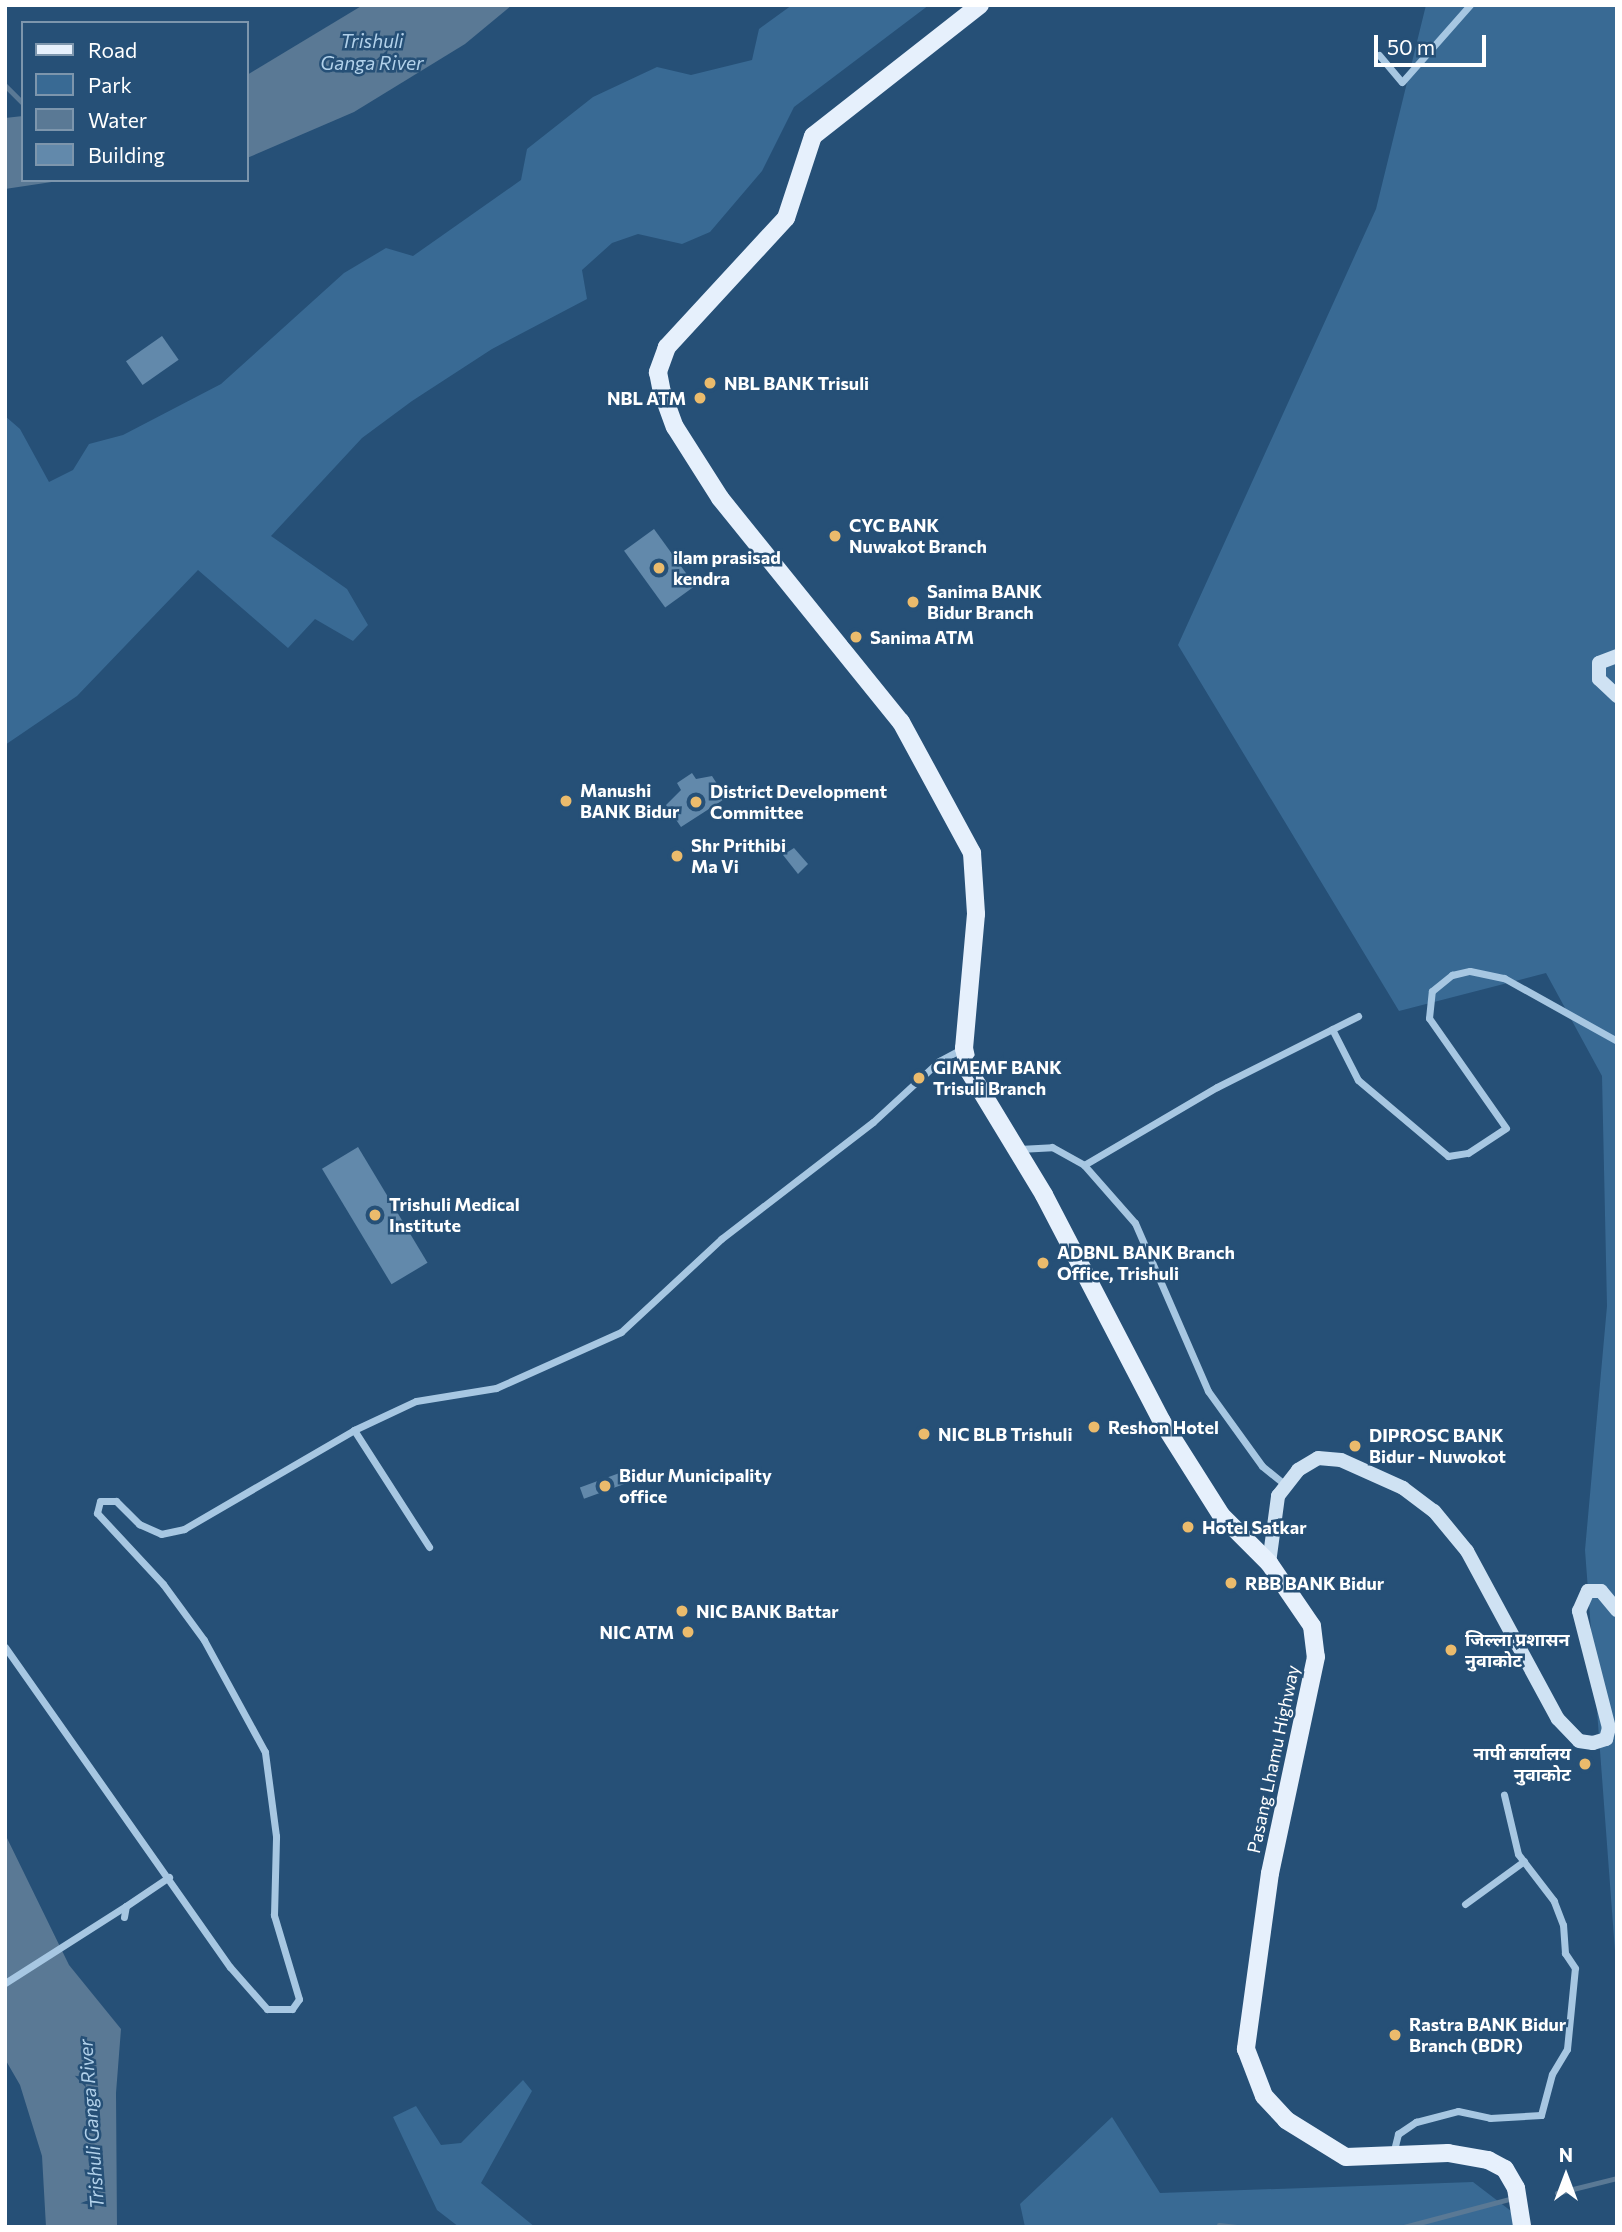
<!DOCTYPE html>
<meta charset="utf-8">
<style>
body{margin:0}
#map{position:relative;width:1622px;height:2232px;overflow:hidden;background:#265077;font-family:Commissioner,"Noto Sans Devanagari",sans-serif}
div>[style]{position:absolute}
.green>*{inset:0;background:#396a94}
.water>*{inset:0;background:#5a7995}
.stream>*{height:4.5px;margin:-2.25px;padding:0 2.25px;transform-origin:2.25px;border-radius:2.25px;background:#5a7995}
.building>*{inset:0;background:#6289ab;transform-origin:0 0}
.street>*{height:7px;margin:-3.5px;padding:0 3.5px;transform-origin:3.5px;border-radius:3.5px;background:#a7c7e2}
.secondary>*{height:14px;margin:-7px;padding:0 7px;transform-origin:7px;border-radius:7px;background:#cfe2f3}
.primary>*{height:18px;margin:-9px;padding:0 9px;transform-origin:9px;border-radius:9px;background:#e6f0fc}
.dots>*{width:19px;height:19px;translate:-50% -50%;box-sizing:border-box;border:4px solid #265077;border-radius:50%}
span{translate:-50% -50%;white-space:nowrap;text-align:center;line-height:1.15;-webkit-text-stroke:5px #265077;paint-order:stroke}
.poi-label{font-size:18px;color:#fff;font-weight:700}
.left{translate:0 -50%;text-align:left}
.right{translate:-100% -50%;text-align:right}
.street-label{font-size:18px;color:#fff}
.water-label{font-size:19px;color:#b2d1ea;font-style:italic}
.frame{position:absolute;inset:0;border:7px solid #fff;pointer-events:none}
.legend{position:absolute;left:21px;top:21px;width:228px;height:161px;box-sizing:border-box;background:#265077;border:2px solid #7d96ad;margin:0;padding:9px 12px;list-style:none;font-size:21px;color:#fff}
.legend li{display:flex;align-items:center;gap:14px;height:35px}
.legend b{width:35px;border:2px solid #7d96ad}
.north{position:absolute;left:1531px;top:2141px;width:70px;height:70px;-webkit-text-stroke:5px #265077;paint-order:stroke;rotate:0deg;font-size:19px;font-weight:700;line-height:28px;text-align:center;color:#fff}
.north::after{content:'';display:block;margin:auto;width:24px;height:32px;background:#fff;clip-path:polygon(50% 0,100% 100%,50% 72%,0 100%)}
.scale{position:absolute;left:1374px;top:35px;width:112px;height:32px;box-sizing:border-box;border:4px solid #fff;border-top:0;padding-left:9px;font-size:21px;line-height:24px;white-space:nowrap;color:#fff;-webkit-text-stroke:5px #265077;paint-order:stroke}
</style>
<div id="map">
<div class="green">
<div style="clip-path:polygon(792px 5px,929px 5px,794px 107px,762px 171px,710px 232px,682px 244px,638px 234px,612px 243px,582px 270px,587px 299px,492px 349px,412px 401px,362px 438px,271px 536px,347px 589px,368px 625px,353px 641px,315px 619px,288px 648px,198px 570px,77px 696px,5px 745px,5px 416px,20px 429px,49px 482px,73px 470px,89px 444px,123px 435px,221px 384px,344px 273px,386px 248px,413px 256px,521px 180px,527px 149px,593px 97px,657px 67px,691px 75px,752px 60px,759px 29px)"></div>
<div style="clip-path:polygon(1426px 5px,1617px 5px,1617px 1978px,1585px 1550px,1607px 1306px,1602px 1076px,1546px 973px,1399px 1011px,1178px 645px,1376px 209px)"></div>
<div style="clip-path:polygon(523px 2080px,532px 2091px,481px 2183px,535px 2227px,459px 2227px,437px 2210px,393px 2117px,416px 2106px,441px 2145px,461px 2143px)"></div>
<div style="clip-path:polygon(1112px 2117px,1160px 2193px,1473px 2182px,1532px 2227px,1025px 2227px,1020px 2204px)"></div>
</div>
<div class="water">
<div style="clip-path:polygon(363px 5px,512px 5px,465px 44px,354px 112px,247px 158px,247px 75px)"></div>
<div style="clip-path:polygon(23px 116px,23px 180px,65px 180px,5px 189px,5px 118px)"></div>
<div style="clip-path:polygon(5px 1834px,69px 1965px,121px 2029px,116px 2093px,117px 2227px,46px 2227px,42px 2156px,20px 2085px,5px 2059px)"></div>
</div>
<div class="stream">
<div style="left:5px;top:85px;width:25px;rotate:45deg"></div>
<div style="left:1557px;top:2193px;width:62px;rotate:-14deg"></div>
<div style="left:1219px;top:2225px;width:20px;rotate:6deg"></div>
<div style="left:1404px;top:2227px;width:109px;rotate:-14.9deg"></div>
</div>
<div class="building">
<div style="left:162px;top:336px;width:29px;height:44px;rotate:55deg"></div>
<div style="left:654px;top:529px;width:70px;height:37px;rotate:54deg"></div>
<div style="clip-path:polygon(692px 773px,696px 779px,712px 776px,726px 798px,681px 827px,666px 805px,681px 790px,677px 783px)"></div>
<div style="clip-path:polygon(794px 848px,808px 864px,798px 874px,783px 855px)"></div>
<div style="left:358px;top:1147px;width:135px;height:42px;rotate:59deg"></div>
<div style="left:625px;top:1471px;width:12px;height:48px;rotate:70deg"></div>
</div>
<div class="street">
<div style="left:1379px;top:55px;width:35px;rotate:50deg"></div>
<div style="left:1402px;top:82px;width:103px;rotate:-48.6deg"></div>
<div style="left:1332px;top:1029px;width:57px;rotate:63deg"></div>
<div style="left:1358px;top:1080px;width:118px;rotate:40.2deg"></div>
<div style="left:1448px;top:1156px;width:20px;rotate:-9deg"></div>
<div style="left:1468px;top:1153px;width:45px;rotate:-33.3deg"></div>
<div style="left:1506px;top:1128px;width:134px;rotate:-125deg"></div>
<div style="left:1429px;top:1018px;width:27px;rotate:-84deg"></div>
<div style="left:1432px;top:991px;width:26px;rotate:-39deg"></div>
<div style="left:1452px;top:975px;width:18px;rotate:-13deg"></div>
<div style="left:1470px;top:971px;width:35px;rotate:12deg"></div>
<div style="left:1504px;top:978px;width:129px;rotate:29.1deg"></div>
<div style="left:1019px;top:1149px;width:33px;rotate:-3deg"></div>
<div style="left:1052px;top:1147px;width:37px;rotate:29deg"></div>
<div style="left:1084px;top:1165px;width:154px;rotate:-30.4deg"></div>
<div style="left:1217px;top:1087px;width:158px;rotate:-26.7deg"></div>
<div style="left:1084px;top:1165px;width:77px;rotate:48.7deg"></div>
<div style="left:1135px;top:1223px;width:183px;rotate:66.5deg"></div>
<div style="left:1208px;top:1391px;width:92px;rotate:54.2deg"></div>
<div style="left:1262px;top:1466px;width:28px;rotate:39deg"></div>
<div style="left:354px;top:1430px;width:139px;rotate:57.3deg"></div>
<div style="left:5px;top:1647px;width:391px;rotate:54.9deg"></div>
<div style="left:230px;top:1967px;width:56px;rotate:48.6deg"></div>
<div style="left:267px;top:2009px;width:25px"></div>
<div style="left:292px;top:2009px;width:12px;rotate:-55deg"></div>
<div style="left:299px;top:1999px;width:88px;rotate:-106.6deg"></div>
<div style="left:274px;top:1915px;width:79px;rotate:-88.5deg"></div>
<div style="left:276px;top:1836px;width:85px;rotate:-97.5deg"></div>
<div style="left:265px;top:1752px;width:128px;rotate:-118.6deg"></div>
<div style="left:204px;top:1640px;width:69px;rotate:-126.2deg"></div>
<div style="left:163px;top:1584px;width:97px;rotate:-132.9deg"></div>
<div style="left:97px;top:1513px;width:12px;rotate:-76deg"></div>
<div style="left:100px;top:1501px;width:16px"></div>
<div style="left:116px;top:1501px;width:33px;rotate:45deg"></div>
<div style="left:139px;top:1524px;width:24px;rotate:24deg"></div>
<div style="left:161px;top:1534px;width:24px;rotate:-12deg"></div>
<div style="left:184px;top:1529px;width:197px;rotate:-30.2deg"></div>
<div style="left:354px;top:1430px;width:68px;rotate:-25.1deg"></div>
<div style="left:416px;top:1401px;width:81px;rotate:-9.2deg"></div>
<div style="left:496px;top:1388px;width:137px;rotate:-24.1deg"></div>
<div style="left:621px;top:1332px;width:137px;rotate:-42.9deg"></div>
<div style="left:721px;top:1239px;width:192px;rotate:-37.6deg"></div>
<div style="left:873px;top:1122px;width:90px;rotate:-42.7deg"></div>
<div style="left:939px;top:1061px;width:27px;rotate:-28deg"></div>
<div style="left:1465px;top:1904px;width:73px;rotate:-36.1deg"></div>
<div style="left:124px;top:1917px;width:11px;rotate:-80deg"></div>
<div style="left:126px;top:1906px;width:52px;rotate:-34deg"></div>
<div style="left:5px;top:1983px;width:143px;rotate:-32.5deg"></div>
<div style="left:1393px;top:2154px;width:21px;rotate:-76deg"></div>
<div style="left:1398px;top:2134px;width:22px;rotate:-34deg"></div>
<div style="left:1416px;top:2122px;width:43px;rotate:-14.7deg"></div>
<div style="left:1458px;top:2111px;width:33px;rotate:12deg"></div>
<div style="left:1490px;top:2118px;width:51px;rotate:-3.4deg"></div>
<div style="left:1541px;top:2115px;width:42px;rotate:-75deg"></div>
<div style="left:1552px;top:2074px;width:29px;rotate:-59deg"></div>
<div style="left:1567px;top:2049px;width:81px;rotate:-84.4deg"></div>
<div style="left:1575px;top:1968px;width:18px;rotate:-124deg"></div>
<div style="left:1565px;top:1953px;width:28px;rotate:-94deg"></div>
<div style="left:1563px;top:1925px;width:26px;rotate:-111deg"></div>
<div style="left:1554px;top:1901px;width:59px;rotate:-127.5deg"></div>
<div style="left:1518px;top:1854px;width:61px;rotate:-103.3deg"></div>
</div>
<div class="secondary">
<div style="left:1617px;top:656px;width:19px;rotate:159deg"></div>
<div style="left:1599px;top:663px;width:16px;rotate:90deg"></div>
<div style="left:1599px;top:679px;width:25px;rotate:43deg"></div>
<div style="left:1269px;top:1563px;width:68px;rotate:-82.3deg"></div>
<div style="left:1278px;top:1496px;width:33px;rotate:-52deg"></div>
<div style="left:1298px;top:1470px;width:23px;rotate:-31deg"></div>
<div style="left:1318px;top:1458px;width:23px;rotate:5deg"></div>
<div style="left:1341px;top:1460px;width:68px;rotate:24.3deg"></div>
<div style="left:1403px;top:1488px;width:39px;rotate:37deg"></div>
<div style="left:1434px;top:1511px;width:52px;rotate:50.5deg"></div>
<div style="left:1467px;top:1551px;width:191px;rotate:61.6deg"></div>
<div style="left:1558px;top:1719px;width:30px;rotate:46deg"></div>
<div style="left:1579px;top:1741px;width:14px;rotate:8deg"></div>
<div style="left:1593px;top:1743px;width:14px;rotate:-17deg"></div>
<div style="left:1606px;top:1739px;width:11px;rotate:-75deg"></div>
<div style="left:1609px;top:1728px;width:121px;rotate:-104.4deg"></div>
<div style="left:1579px;top:1611px;width:22px;rotate:-66deg"></div>
<div style="left:1588px;top:1591px;width:13px"></div>
<div style="left:1601px;top:1591px;width:25px;rotate:50deg"></div>
</div>
<div class="primary">
<div style="left:980px;top:5px;width:212px;rotate:141.9deg"></div>
<div style="left:813px;top:136px;width:86px;rotate:108.2deg"></div>
<div style="left:786px;top:218px;width:176px;rotate:132.7deg"></div>
<div style="left:667px;top:347px;width:27px;rotate:110deg"></div>
<div style="left:658px;top:372px;width:20px;rotate:79deg"></div>
<div style="left:662px;top:392px;width:37px;rotate:70deg"></div>
<div style="left:675px;top:427px;width:84px;rotate:57.6deg"></div>
<div style="left:720px;top:498px;width:288px;rotate:51.1deg"></div>
<div style="left:901px;top:722px;width:149px;rotate:61.5deg"></div>
<div style="left:972px;top:853px;width:61px;rotate:86.2deg"></div>
<div style="left:976px;top:914px;width:135px;rotate:95.1deg"></div>
<div style="left:964px;top:1048px;width:24px;rotate:78deg"></div>
<div style="left:969px;top:1071px;width:145px;rotate:58.8deg"></div>
<div style="left:1044px;top:1195px;width:254px;rotate:62.5deg"></div>
<div style="left:1161px;top:1420px;width:112px;rotate:57.7deg"></div>
<div style="left:1221px;top:1515px;width:68px;rotate:45deg"></div>
<div style="left:1269px;top:1563px;width:76px;rotate:55.7deg"></div>
<div style="left:1312px;top:1626px;width:31px;rotate:83deg"></div>
<div style="left:1316px;top:1657px;width:221px;rotate:102deg"></div>
<div style="left:1270px;top:1873px;width:178px;rotate:97.8deg"></div>
<div style="left:1246px;top:2049px;width:50px;rotate:69deg"></div>
<div style="left:1264px;top:2096px;width:33px;rotate:47deg"></div>
<div style="left:1286px;top:2120px;width:70px;rotate:31.7deg"></div>
<div style="left:1346px;top:2157px;width:102px;rotate:-2.2deg"></div>
<div style="left:1448px;top:2153px;width:41px;rotate:9.9deg"></div>
<div style="left:1488px;top:2160px;width:19px;rotate:28deg"></div>
<div style="left:1505px;top:2169px;width:22px;rotate:60deg"></div>
<div style="left:1516px;top:2188px;width:39px;rotate:81deg"></div>
</div>
<div class="dots">
<div style="left:710px;top:383px;background:#ebbb6c"></div>
<div style="left:700px;top:398px;background:#ebbb6c"></div>
<div style="left:835px;top:536px;background:#ebbb6c"></div>
<div style="left:659px;top:568px;background:#ebbb6c"></div>
<div style="left:913px;top:602px;background:#ebbb6c"></div>
<div style="left:856px;top:637px;background:#ebbb6c"></div>
<div style="left:566px;top:801px;background:#ebbb6c"></div>
<div style="left:696px;top:802px;background:#ebbb6c"></div>
<div style="left:677px;top:856px;background:#ebbb6c"></div>
<div style="left:919px;top:1078px;background:#ebbb6c"></div>
<div style="left:375px;top:1215px;background:#ebbb6c"></div>
<div style="left:1043px;top:1263px;background:#ebbb6c"></div>
<div style="left:1094px;top:1427px;background:#ebbb6c"></div>
<div style="left:924px;top:1434px;background:#ebbb6c"></div>
<div style="left:1355px;top:1446px;background:#ebbb6c"></div>
<div style="left:605px;top:1486px;background:#ebbb6c"></div>
<div style="left:1188px;top:1527px;background:#ebbb6c"></div>
<div style="left:1231px;top:1583px;background:#ebbb6c"></div>
<div style="left:682px;top:1611px;background:#ebbb6c"></div>
<div style="left:688px;top:1632px;background:#ebbb6c"></div>
<div style="left:1451px;top:1650px;background:#ebbb6c"></div>
<div style="left:1585px;top:1764px;background:#ebbb6c"></div>
<div style="left:1395px;top:2035px;background:#ebbb6c"></div>
</div>
<div class="poi-label">
<span class="left" style="left:724px;top:383px">NBL BANK Trisuli</span>
<span class="right" style="left:686px;top:398px">NBL ATM</span>
<span class="left" style="left:849px;top:536px">CYC BANK<br>Nuwakot Branch</span>
<span class="left" style="left:673px;top:568px">ilam prasisad<br>kendra</span>
<span class="left" style="left:927px;top:602px">Sanima BANK<br>Bidur Branch</span>
<span class="left" style="left:870px;top:637px">Sanima ATM</span>
<span class="left" style="left:580px;top:801px">Manushi<br>BANK Bidur</span>
<span class="left" style="left:710px;top:802px">District Development<br>Committee</span>
<span class="left" style="left:691px;top:856px">Shr Prithibi<br>Ma Vi</span>
<span class="left" style="left:933px;top:1078px">GIMEMF BANK<br>Trisuli Branch</span>
<span class="left" style="left:389px;top:1215px">Trishuli Medical<br>Institute</span>
<span class="left" style="left:1057px;top:1263px">ADBNL BANK Branch<br>Office, Trishuli</span>
<span class="left" style="left:1108px;top:1427px">Reshon Hotel</span>
<span class="left" style="left:938px;top:1434px">NIC BLB Trishuli</span>
<span class="left" style="left:1369px;top:1446px">DIPROSC BANK<br>Bidur - Nuwokot</span>
<span class="left" style="left:619px;top:1486px">Bidur Municipality<br>office</span>
<span class="left" style="left:1202px;top:1527px">Hotel Satkar</span>
<span class="left" style="left:1245px;top:1583px">RBB BANK Bidur</span>
<span class="left" style="left:696px;top:1611px">NIC BANK Battar</span>
<span class="right" style="left:674px;top:1632px">NIC ATM</span>
<span class="left" style="left:1465px;top:1650px">जिल्ला प्रशासन<br>नुवाकोट</span>
<span class="right" style="left:1571px;top:1764px">नापी कार्यालय<br>नुवाकोट</span>
<span class="left" style="left:1409px;top:2035px">Rastra BANK Bidur<br>Branch (BDR)</span>
</div>
<div class="street-label">
<span style="left:1273px;top:1759px;rotate:-78deg">Pasang Lhamu Highway</span>
</div>
<div class="water-label">
<span style="left:372px;top:52px">Trishuli<br>Ganga River</span>
<span style="left:91px;top:2124px;rotate:-94deg">Trishuli Ganga River</span>
</div>
<div class="frame"></div>
<ul class="legend">
<li><b style="height:9px;background:#e6f0fc"></b>Road</li>
<li><b style="height:19px;background:#396a94"></b>Park</li>
<li><b style="height:19px;background:#5a7995"></b>Water</li>
<li><b style="height:19px;background:#6289ab"></b>Building</li>
</ul>
<div class="north">N</div>
<div class="scale">50 m</div>
</div>
